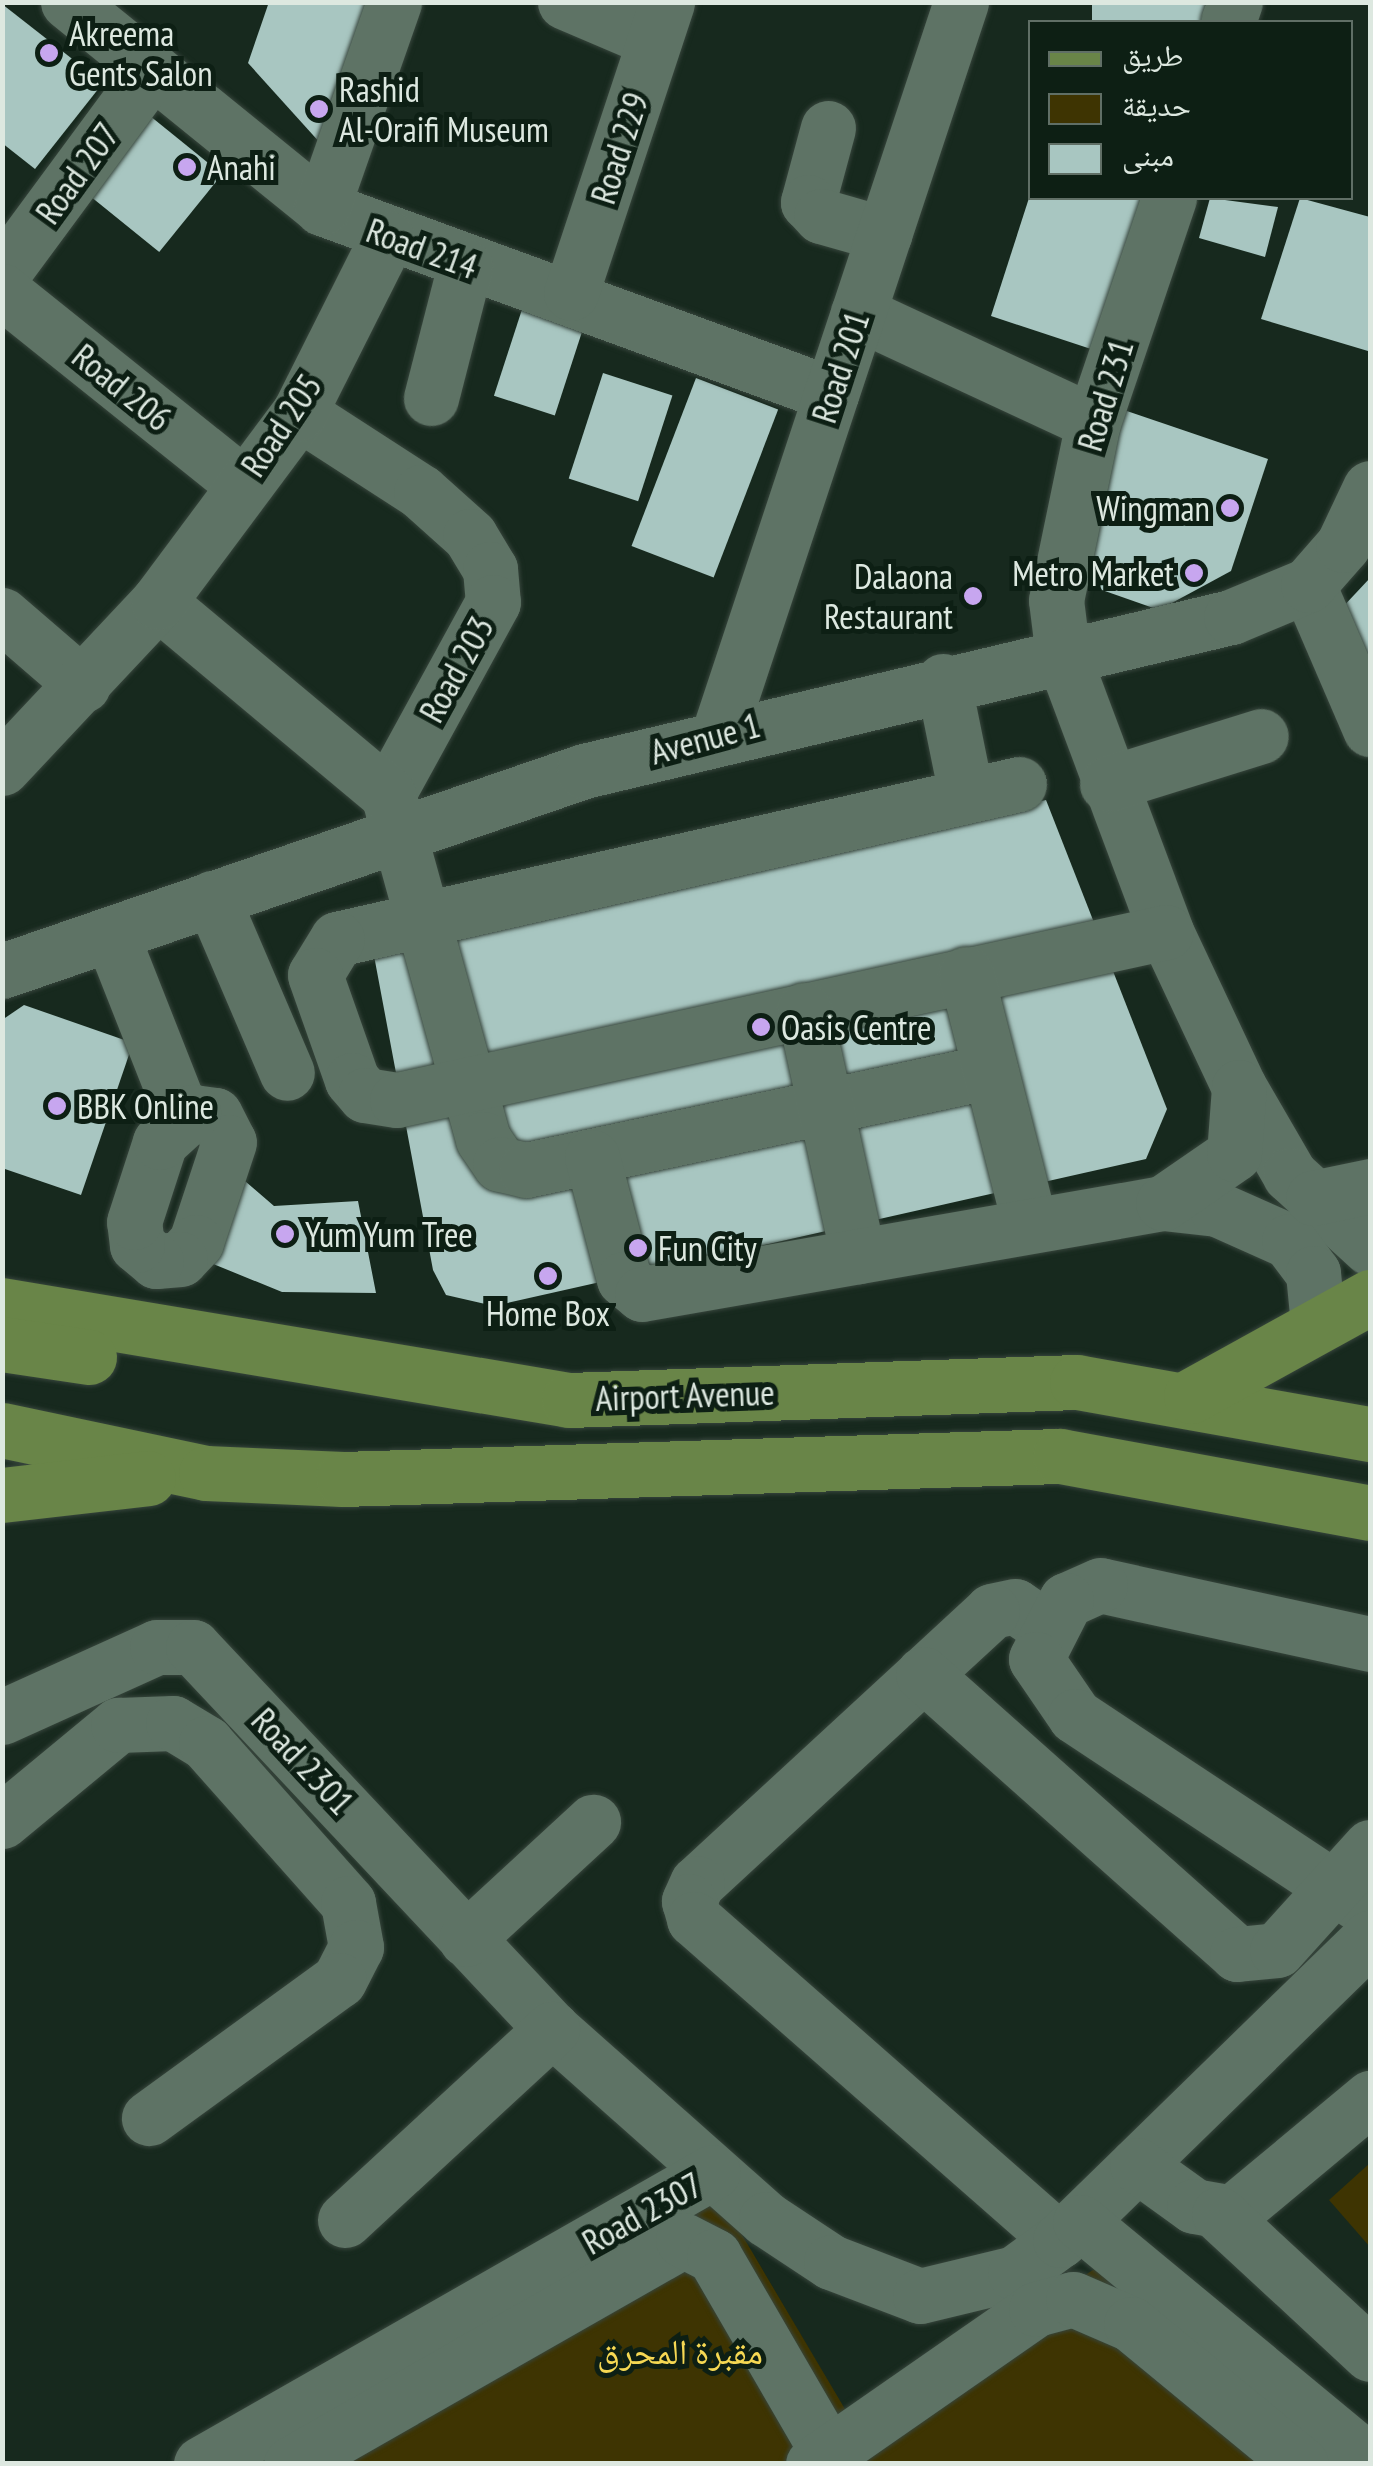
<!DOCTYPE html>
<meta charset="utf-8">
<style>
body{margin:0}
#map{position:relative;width:1373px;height:2466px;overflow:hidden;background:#17291e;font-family:"PT Sans Narrow","Noto Naskh Arabic",sans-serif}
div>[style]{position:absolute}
.green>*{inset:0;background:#3e3402}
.building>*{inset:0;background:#a8c6c1;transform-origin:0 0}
.roads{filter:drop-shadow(0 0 2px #37453c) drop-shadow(0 0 2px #37453c)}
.minor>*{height:55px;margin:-27.5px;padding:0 27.5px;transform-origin:27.5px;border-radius:27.5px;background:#5e7365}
.major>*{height:55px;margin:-27.5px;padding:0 27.5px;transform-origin:27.5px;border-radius:27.5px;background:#698548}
.dots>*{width:28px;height:28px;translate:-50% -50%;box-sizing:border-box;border:5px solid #0d1f14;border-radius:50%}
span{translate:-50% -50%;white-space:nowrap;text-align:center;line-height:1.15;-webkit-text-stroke:10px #0d1f14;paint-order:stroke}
.poi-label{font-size:35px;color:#dde8e0}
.left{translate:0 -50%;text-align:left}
.right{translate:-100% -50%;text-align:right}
.street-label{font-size:35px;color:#dde8e0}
.park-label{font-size:35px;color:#f6d853}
.frame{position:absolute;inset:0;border:5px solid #dde8e0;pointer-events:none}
.legend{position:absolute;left:1028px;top:20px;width:325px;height:180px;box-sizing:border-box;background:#0d1f14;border:2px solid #606f66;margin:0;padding:12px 18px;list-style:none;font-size:30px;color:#dde8e0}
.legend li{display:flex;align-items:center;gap:20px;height:50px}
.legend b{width:50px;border:2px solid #606f66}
</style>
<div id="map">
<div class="green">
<div style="clip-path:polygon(1370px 2163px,1370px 2247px,1329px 2200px)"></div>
<div style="clip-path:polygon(719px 2196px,855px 2426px,1099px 2266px,1340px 2464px,278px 2464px)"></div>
</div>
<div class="building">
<div style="clip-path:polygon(269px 2px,385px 2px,331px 155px,248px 63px)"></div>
<div style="left:1092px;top:2px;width:113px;height:21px"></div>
<div style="clip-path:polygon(2px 4px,103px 83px,35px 169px,2px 143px)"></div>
<div style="left:139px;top:107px;width:107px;height:100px;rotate:39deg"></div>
<div style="clip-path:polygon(1029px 198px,1142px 198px,1094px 350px,991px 316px)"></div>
<div style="clip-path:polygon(1210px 198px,1278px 207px,1265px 257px,1199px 238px)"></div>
<div style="clip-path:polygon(1300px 198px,1370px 217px,1368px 351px,1261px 319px)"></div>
<div style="left:527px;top:294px;width:64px;height:107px;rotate:18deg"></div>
<div style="left:603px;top:373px;width:73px;height:111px;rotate:18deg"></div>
<div style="left:696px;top:378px;width:88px;height:180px;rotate:21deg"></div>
<div style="clip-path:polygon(1121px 409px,1268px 459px,1231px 571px,1159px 610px,1102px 590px,1076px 544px)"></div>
<div style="clip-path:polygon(1370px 578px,1370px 675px,1340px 610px)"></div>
<div style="clip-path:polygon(1046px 800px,1167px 1109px,1146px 1159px,494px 1306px,446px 1295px,433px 1270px,372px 945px)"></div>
<div style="clip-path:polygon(24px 1005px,133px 1043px,81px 1195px,2px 1168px,2px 1020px)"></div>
<div style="clip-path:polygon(231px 1169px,274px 1206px,358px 1201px,376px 1293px,282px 1292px,196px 1257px)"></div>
</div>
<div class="roads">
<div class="minor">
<div style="left:68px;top:2px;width:327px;rotate:39deg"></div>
<div style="left:322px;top:208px;width:542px;rotate:20.07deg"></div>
<div style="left:565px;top:2px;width:97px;rotate:23.1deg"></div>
<div style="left:1228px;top:22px;width:21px;rotate:-71deg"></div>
<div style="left:828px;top:128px;width:77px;rotate:105.1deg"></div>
<div style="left:808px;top:202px;width:19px;rotate:47deg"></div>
<div style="left:821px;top:216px;width:66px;rotate:15.9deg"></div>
<div style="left:1169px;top:198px;width:237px;rotate:108.7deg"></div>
<div style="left:1093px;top:422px;width:182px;rotate:101.7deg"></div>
<div style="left:1056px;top:600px;width:56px;rotate:82.9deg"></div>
<div style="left:1063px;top:656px;width:295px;rotate:69.5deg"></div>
<div style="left:1166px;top:932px;width:171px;rotate:64.8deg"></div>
<div style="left:1239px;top:1087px;width:102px;rotate:59.9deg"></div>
<div style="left:1290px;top:1175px;width:108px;rotate:42.4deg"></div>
<div style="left:322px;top:208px;width:218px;rotate:-70.7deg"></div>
<div style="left:2px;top:274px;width:251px;rotate:-53.6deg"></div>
<div style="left:2px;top:291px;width:307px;rotate:38.7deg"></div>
<div style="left:571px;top:293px;width:306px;rotate:-71.7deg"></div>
<div style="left:858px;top:313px;width:259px;rotate:24.9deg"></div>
<div style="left:431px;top:398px;width:136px;rotate:-75.6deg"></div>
<div style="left:299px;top:413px;width:145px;rotate:32.9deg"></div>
<div style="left:421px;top:492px;width:66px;rotate:41.9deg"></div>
<div style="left:470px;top:536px;width:39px;rotate:59deg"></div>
<div style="left:490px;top:569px;width:33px;rotate:85deg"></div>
<div style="left:493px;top:602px;width:219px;rotate:118.7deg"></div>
<div style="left:388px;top:794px;width:358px;rotate:74.6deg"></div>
<div style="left:483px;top:1139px;width:30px;rotate:56deg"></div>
<div style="left:500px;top:1164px;width:27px;rotate:13deg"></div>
<div style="left:526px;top:1170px;width:475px;rotate:-12deg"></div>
<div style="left:1308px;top:585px;width:157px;rotate:66.7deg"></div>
<div style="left:158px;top:602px;width:300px;rotate:39.9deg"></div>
<div style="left:2px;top:615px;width:107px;rotate:40.8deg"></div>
<div style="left:943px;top:681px;width:115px;rotate:78.5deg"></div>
<div style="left:719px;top:733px;width:770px;rotate:-71.68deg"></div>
<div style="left:2px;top:768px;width:228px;rotate:-46.8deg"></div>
<div style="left:158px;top:602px;width:236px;rotate:-53.3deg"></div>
<div style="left:299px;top:413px;width:196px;rotate:-63.3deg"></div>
<div style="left:1019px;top:784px;width:699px;rotate:167.2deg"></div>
<div style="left:337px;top:939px;width:42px;rotate:121.4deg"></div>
<div style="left:315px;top:975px;width:111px;rotate:70.6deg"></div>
<div style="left:352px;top:1080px;width:20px;rotate:49deg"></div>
<div style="left:365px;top:1095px;width:32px;rotate:9deg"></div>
<div style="left:397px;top:1100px;width:787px;rotate:-12.32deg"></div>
<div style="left:1107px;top:784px;width:161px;rotate:-17.3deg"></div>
<div style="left:212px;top:898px;width:190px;rotate:66.8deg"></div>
<div style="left:111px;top:934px;width:197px;rotate:68.5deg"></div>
<div style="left:2px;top:971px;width:615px;rotate:-18.96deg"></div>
<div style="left:584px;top:771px;width:665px;rotate:-13.39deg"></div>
<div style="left:1231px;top:617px;width:83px;rotate:-22.6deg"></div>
<div style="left:1308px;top:585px;width:53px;rotate:-48.8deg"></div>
<div style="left:1343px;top:545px;width:63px;rotate:-64.7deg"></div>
<div style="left:966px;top:974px;width:259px;rotate:75.7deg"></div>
<div style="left:804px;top:1010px;width:252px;rotate:77.6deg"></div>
<div style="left:193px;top:1112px;width:22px;rotate:8deg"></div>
<div style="left:215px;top:1115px;width:30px;rotate:63deg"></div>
<div style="left:229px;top:1142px;width:105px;rotate:108.3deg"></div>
<div style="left:196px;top:1242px;width:23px;rotate:133deg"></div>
<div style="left:180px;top:1259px;width:24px;rotate:175deg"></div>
<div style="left:156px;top:1261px;width:25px;rotate:-140deg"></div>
<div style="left:137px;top:1245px;width:23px;rotate:-97deg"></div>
<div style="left:134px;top:1222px;width:84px;rotate:-72deg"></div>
<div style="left:160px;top:1142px;width:45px;rotate:-42.3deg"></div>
<div style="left:592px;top:1157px;width:126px;rotate:75.3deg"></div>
<div style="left:624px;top:1279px;width:23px;rotate:40deg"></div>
<div style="left:642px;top:1294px;width:529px;rotate:-9.91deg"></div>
<div style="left:1163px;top:1203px;width:54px;rotate:6.3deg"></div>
<div style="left:1217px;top:1209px;width:79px;rotate:24deg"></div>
<div style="left:1289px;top:1241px;width:40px;rotate:53deg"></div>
<div style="left:1313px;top:1273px;width:51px;rotate:84.4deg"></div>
<div style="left:1313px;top:1198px;width:58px;rotate:-11.9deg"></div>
<div style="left:1163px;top:1203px;width:86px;rotate:-34.6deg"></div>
<div style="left:1234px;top:1154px;width:67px;rotate:-85.7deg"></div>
<div style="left:1046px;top:1627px;width:37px;rotate:-146deg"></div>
<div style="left:1015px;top:1606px;width:24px;rotate:168deg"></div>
<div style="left:992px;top:1611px;width:401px;rotate:137.3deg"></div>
<div style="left:697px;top:1883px;width:20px;rotate:114deg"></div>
<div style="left:689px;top:1901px;width:19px;rotate:74deg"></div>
<div style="left:694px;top:1919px;width:487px;rotate:41.3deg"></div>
<div style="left:1370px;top:1644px;width:276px;rotate:-167.7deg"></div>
<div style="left:1100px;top:1585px;width:37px;rotate:156deg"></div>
<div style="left:1066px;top:1600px;width:66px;rotate:117deg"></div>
<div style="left:1036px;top:1659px;width:69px;rotate:55.6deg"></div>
<div style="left:1075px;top:1716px;width:354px;rotate:33.5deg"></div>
<div style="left:923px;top:1674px;width:421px;rotate:41.7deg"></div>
<div style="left:1237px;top:1954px;width:40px;rotate:-5.7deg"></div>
<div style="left:1277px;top:1950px;width:139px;rotate:-47.9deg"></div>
<div style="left:2px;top:1717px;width:170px;rotate:-24.3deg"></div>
<div style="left:157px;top:1647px;width:36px"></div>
<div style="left:193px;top:1647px;width:524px;rotate:46.78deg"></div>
<div style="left:552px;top:2029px;width:286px;rotate:41.6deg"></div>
<div style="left:766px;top:2219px;width:78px;rotate:33.5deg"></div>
<div style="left:831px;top:2262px;width:95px;rotate:20.9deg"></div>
<div style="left:920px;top:2296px;width:98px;rotate:-13.6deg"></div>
<div style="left:1015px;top:2273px;width:56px;rotate:-36.3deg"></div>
<div style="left:1060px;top:2240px;width:433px;rotate:-44.3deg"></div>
<div style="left:2px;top:1821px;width:151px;rotate:-39.6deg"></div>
<div style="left:118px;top:1725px;width:55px;rotate:-2.1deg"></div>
<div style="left:173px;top:1723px;width:39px;rotate:31deg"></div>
<div style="left:206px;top:1743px;width:214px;rotate:48.4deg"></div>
<div style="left:348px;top:1903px;width:45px;rotate:79.7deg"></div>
<div style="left:356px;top:1947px;width:37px;rotate:117deg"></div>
<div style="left:339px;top:1980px;width:235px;rotate:144deg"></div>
<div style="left:466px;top:1939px;width:173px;rotate:-42.7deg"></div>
<div style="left:1137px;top:2165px;width:70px;rotate:35.7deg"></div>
<div style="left:1194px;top:2206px;width:39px;rotate:10deg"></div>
<div style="left:1232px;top:2213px;width:180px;rotate:-39.8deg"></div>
<div style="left:1219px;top:2214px;width:206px;rotate:42.8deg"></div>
<div style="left:345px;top:2220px;width:282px;rotate:-42.7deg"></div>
<div style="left:1080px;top:2222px;width:376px;rotate:39.6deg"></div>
<div style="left:201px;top:2464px;width:589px;rotate:-29.7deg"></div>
<div style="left:291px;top:2464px;width:451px;rotate:-29.7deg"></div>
<div style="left:683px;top:2240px;width:35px;rotate:27deg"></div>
<div style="left:714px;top:2256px;width:225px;rotate:59.9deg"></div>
<div style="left:813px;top:2464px;width:272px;rotate:-34.8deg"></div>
<div style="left:1036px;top:2309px;width:38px;rotate:-15deg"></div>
<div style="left:1073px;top:2299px;width:63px;rotate:23.3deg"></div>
<div style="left:1131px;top:2324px;width:220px;rotate:39.5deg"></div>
</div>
<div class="major">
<div style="left:2px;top:1305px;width:575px;rotate:9.51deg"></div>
<div style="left:569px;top:1400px;width:508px;rotate:-2.03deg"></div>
<div style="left:1077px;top:1382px;width:298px;rotate:10.1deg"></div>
<div style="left:2px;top:1344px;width:88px;rotate:8.5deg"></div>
<div style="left:1191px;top:1396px;width:205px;rotate:-28.9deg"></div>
<div style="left:2px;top:1430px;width:208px;rotate:11.9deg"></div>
<div style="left:206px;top:1473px;width:137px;rotate:2.5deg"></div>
<div style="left:343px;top:1479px;width:717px;rotate:-1.84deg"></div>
<div style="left:1060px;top:1456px;width:315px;rotate:10.4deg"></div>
<div style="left:2px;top:1495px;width:147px;rotate:-6.6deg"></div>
</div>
</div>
<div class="dots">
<div style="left:49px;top:53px;background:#c7a6ef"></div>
<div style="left:319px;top:109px;background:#c7a6ef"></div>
<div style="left:187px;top:167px;background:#c7a6ef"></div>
<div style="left:1230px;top:508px;background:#c7a6ef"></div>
<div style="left:1194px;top:573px;background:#c7a6ef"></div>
<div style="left:973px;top:596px;background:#c7a6ef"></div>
<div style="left:761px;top:1027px;background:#c7a6ef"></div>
<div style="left:57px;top:1106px;background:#c7a6ef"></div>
<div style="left:285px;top:1234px;background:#c7a6ef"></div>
<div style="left:638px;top:1248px;background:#c7a6ef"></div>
<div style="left:548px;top:1276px;background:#c7a6ef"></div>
</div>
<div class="poi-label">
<span class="left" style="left:69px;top:53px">Akreema<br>Gents Salon</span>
<span class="left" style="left:339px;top:109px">Rashid<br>Al-Oraifi Museum</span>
<span class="left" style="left:207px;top:167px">Anahi</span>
<span class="right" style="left:1210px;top:508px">Wingman</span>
<span class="right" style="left:1174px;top:573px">Metro Market</span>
<span class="right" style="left:953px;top:596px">Dalaona<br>Restaurant</span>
<span class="left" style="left:781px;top:1027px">Oasis Centre</span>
<span class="left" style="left:77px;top:1106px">BBK Online</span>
<span class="left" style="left:305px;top:1234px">Yum Yum Tree</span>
<span class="left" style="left:658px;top:1248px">Fun City</span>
<span style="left:548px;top:1313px">Home Box</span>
</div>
<div class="street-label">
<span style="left:619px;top:148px;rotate:-72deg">Road 229</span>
<span style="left:77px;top:173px;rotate:-54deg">Road 207</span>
<span style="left:422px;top:248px;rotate:20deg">Road 214</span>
<span style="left:840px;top:367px;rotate:-72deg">Road 201</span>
<span style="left:122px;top:387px;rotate:39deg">Road 206</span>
<span style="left:1105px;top:395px;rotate:-73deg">Road 231</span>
<span style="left:281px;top:425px;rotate:-56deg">Road 205</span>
<span style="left:456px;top:669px;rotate:-61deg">Road 203</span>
<span style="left:705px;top:738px;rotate:-15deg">Avenue 1</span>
<span style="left:685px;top:1395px;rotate:-2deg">Airport Avenue</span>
<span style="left:303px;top:1761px;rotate:47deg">Road 2301</span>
<span style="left:642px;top:2213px;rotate:-29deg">Road 2307</span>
</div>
<div class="park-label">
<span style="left:680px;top:2351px">مقبرة المحرق</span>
</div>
<div class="frame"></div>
<ul class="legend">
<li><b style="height:12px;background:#698548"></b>طريق</li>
<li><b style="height:28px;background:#3e3402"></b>حديقة</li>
<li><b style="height:28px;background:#a8c6c1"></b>مبنى</li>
</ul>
</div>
